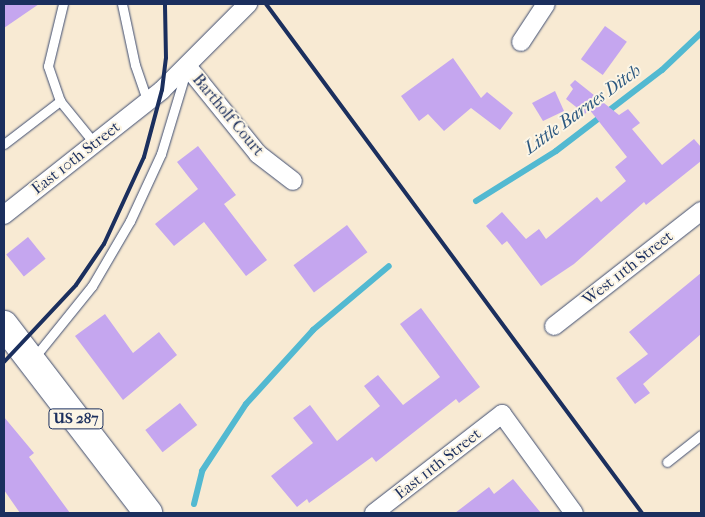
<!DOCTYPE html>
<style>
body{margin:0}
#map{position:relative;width:705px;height:517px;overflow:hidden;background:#f8ead3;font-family:"IM FELL French Canon",serif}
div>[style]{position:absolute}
.stream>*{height:6px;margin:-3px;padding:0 3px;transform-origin:3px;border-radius:3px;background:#52b9d1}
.building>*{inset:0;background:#c5a6ef;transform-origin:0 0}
.roads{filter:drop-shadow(0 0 1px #3c4b70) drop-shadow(0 0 1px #3c4b70)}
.lane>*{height:9px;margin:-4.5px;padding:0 4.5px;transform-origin:4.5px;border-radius:4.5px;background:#fff}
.street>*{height:18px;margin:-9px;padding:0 9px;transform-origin:9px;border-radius:9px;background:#fff}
.highway>*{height:28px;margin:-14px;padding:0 14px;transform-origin:14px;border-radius:14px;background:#fff}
.rail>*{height:4px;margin:-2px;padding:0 2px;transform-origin:2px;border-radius:2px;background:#1b2f5e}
span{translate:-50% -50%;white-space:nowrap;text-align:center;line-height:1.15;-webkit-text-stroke:4px #fcf5e5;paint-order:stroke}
.shield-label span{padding:1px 4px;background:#fcf5e5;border:1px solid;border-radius:4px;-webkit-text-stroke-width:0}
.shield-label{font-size:15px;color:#1b2f5e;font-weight:700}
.street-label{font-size:16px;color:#1b2f5e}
.water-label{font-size:18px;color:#2c5880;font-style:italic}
.frame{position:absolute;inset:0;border:5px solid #1b2f5e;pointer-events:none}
</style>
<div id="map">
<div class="stream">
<div style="left:476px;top:201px;width:94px;rotate:-32deg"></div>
<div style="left:556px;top:151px;width:133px;rotate:-37.4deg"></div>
<div style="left:662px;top:70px;width:54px;rotate:-43.5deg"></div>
<div style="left:194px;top:504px;width:34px;rotate:-76deg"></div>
<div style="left:202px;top:471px;width:80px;rotate:-56.7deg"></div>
<div style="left:246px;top:404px;width:100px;rotate:-47.8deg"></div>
<div style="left:313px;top:330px;width:99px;rotate:-40.1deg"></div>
</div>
<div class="building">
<div style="clip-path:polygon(4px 4px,39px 4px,4px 28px)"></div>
<div style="left:605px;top:26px;width:27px;height:41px;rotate:36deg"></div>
<div style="clip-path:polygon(453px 58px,481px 98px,487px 92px,513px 113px,500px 130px,471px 108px,444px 131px,428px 114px,419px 121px,401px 96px)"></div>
<div style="clip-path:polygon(575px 80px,619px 115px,628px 109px,640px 123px,632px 129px,662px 165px,694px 139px,701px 147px,701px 161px,646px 205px,644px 202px,574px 264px,541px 286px,507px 241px,502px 245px,486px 226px,502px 212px,526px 239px,539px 229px,546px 239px,597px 197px,601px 202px,626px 181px,615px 167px,627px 157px,589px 109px,585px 114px,566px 99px,573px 89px,570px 85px)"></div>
<div style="clip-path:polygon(555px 91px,564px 111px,543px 121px,532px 103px)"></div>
<div style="clip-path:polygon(198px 146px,236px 195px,224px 204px,267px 260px,246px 276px,204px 222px,174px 246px,155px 224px,198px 189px,177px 162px)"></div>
<div style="left:347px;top:225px;width:34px;height:67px;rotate:53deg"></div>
<div style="left:28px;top:237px;width:28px;height:28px;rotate:51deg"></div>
<div style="clip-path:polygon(701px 273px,701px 334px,643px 384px,650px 393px,635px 404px,616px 378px,648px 354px,629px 332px)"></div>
<div style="clip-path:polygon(421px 308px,480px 387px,459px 403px,456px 399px,376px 462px,372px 457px,309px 503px,307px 499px,297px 507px,271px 476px,313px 443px,293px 418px,310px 405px,337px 441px,380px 406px,364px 386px,378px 375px,403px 405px,440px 377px,400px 324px)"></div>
<div style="clip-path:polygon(105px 314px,133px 353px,159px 332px,177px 355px,123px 400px,75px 336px)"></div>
<div style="left:180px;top:403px;width:28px;height:44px;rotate:52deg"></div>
<div style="clip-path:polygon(4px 417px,34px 453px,29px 457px,70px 513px,20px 513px,4px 490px)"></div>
<div style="clip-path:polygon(513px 479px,541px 513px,455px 513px,489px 487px,494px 494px)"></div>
</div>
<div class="roads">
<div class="lane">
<div style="left:122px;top:4px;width:62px;rotate:78deg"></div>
<div style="left:135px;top:65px;width:39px;rotate:71deg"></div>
<div style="left:60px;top:101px;width:37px;rotate:-109deg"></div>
<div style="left:48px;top:66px;width:64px;rotate:-76.4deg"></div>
<div style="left:4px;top:144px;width:71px;rotate:-37.5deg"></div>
<div style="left:60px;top:101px;width:55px;rotate:50.9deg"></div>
<div style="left:33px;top:359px;width:94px;rotate:-51.1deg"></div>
<div style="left:92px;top:286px;width:75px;rotate:-59.7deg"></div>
<div style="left:130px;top:221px;width:74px;rotate:-65.2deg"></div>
<div style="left:161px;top:154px;width:87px;rotate:-73.2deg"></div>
<div style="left:667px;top:462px;width:43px;rotate:-38.5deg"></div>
</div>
<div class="street">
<div style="left:521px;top:42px;width:45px;rotate:-56.7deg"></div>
<div style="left:187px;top:66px;width:113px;rotate:51.1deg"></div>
<div style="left:258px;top:154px;width:44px;rotate:37.6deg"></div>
<div style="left:4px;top:215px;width:201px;rotate:-38.3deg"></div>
<div style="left:162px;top:90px;width:122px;rotate:-45deg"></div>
<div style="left:554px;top:326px;width:187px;rotate:-38deg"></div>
<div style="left:374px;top:513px;width:162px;rotate:-37.7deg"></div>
<div style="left:502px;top:414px;width:122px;rotate:54deg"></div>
</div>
<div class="highway">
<div style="left:4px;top:325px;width:237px;rotate:52.5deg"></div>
</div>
</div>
<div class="rail">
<div style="left:266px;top:4px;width:633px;rotate:53.55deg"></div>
<div style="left:4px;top:362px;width:105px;rotate:-46.9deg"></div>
<div style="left:76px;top:285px;width:50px;rotate:-55.7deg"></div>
<div style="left:104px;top:244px;width:96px;rotate:-65.3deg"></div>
<div style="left:144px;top:157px;width:69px;rotate:-75deg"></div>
<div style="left:162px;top:90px;width:32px;rotate:-83deg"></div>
<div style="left:166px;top:58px;width:54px;rotate:-91.1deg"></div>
</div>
<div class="shield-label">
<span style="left:76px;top:419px">US 287</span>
</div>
<div class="street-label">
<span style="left:228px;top:115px;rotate:50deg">Bartholf Court</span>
<span style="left:76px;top:158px;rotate:-38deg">East 10th Street</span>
<span style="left:628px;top:268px;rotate:-38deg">West 11th Street</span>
<span style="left:438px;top:464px;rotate:-38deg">East 11th Street</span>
</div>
<div class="water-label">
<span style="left:583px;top:110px;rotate:-36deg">Little Barnes Ditch</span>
</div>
<div class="frame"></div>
</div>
